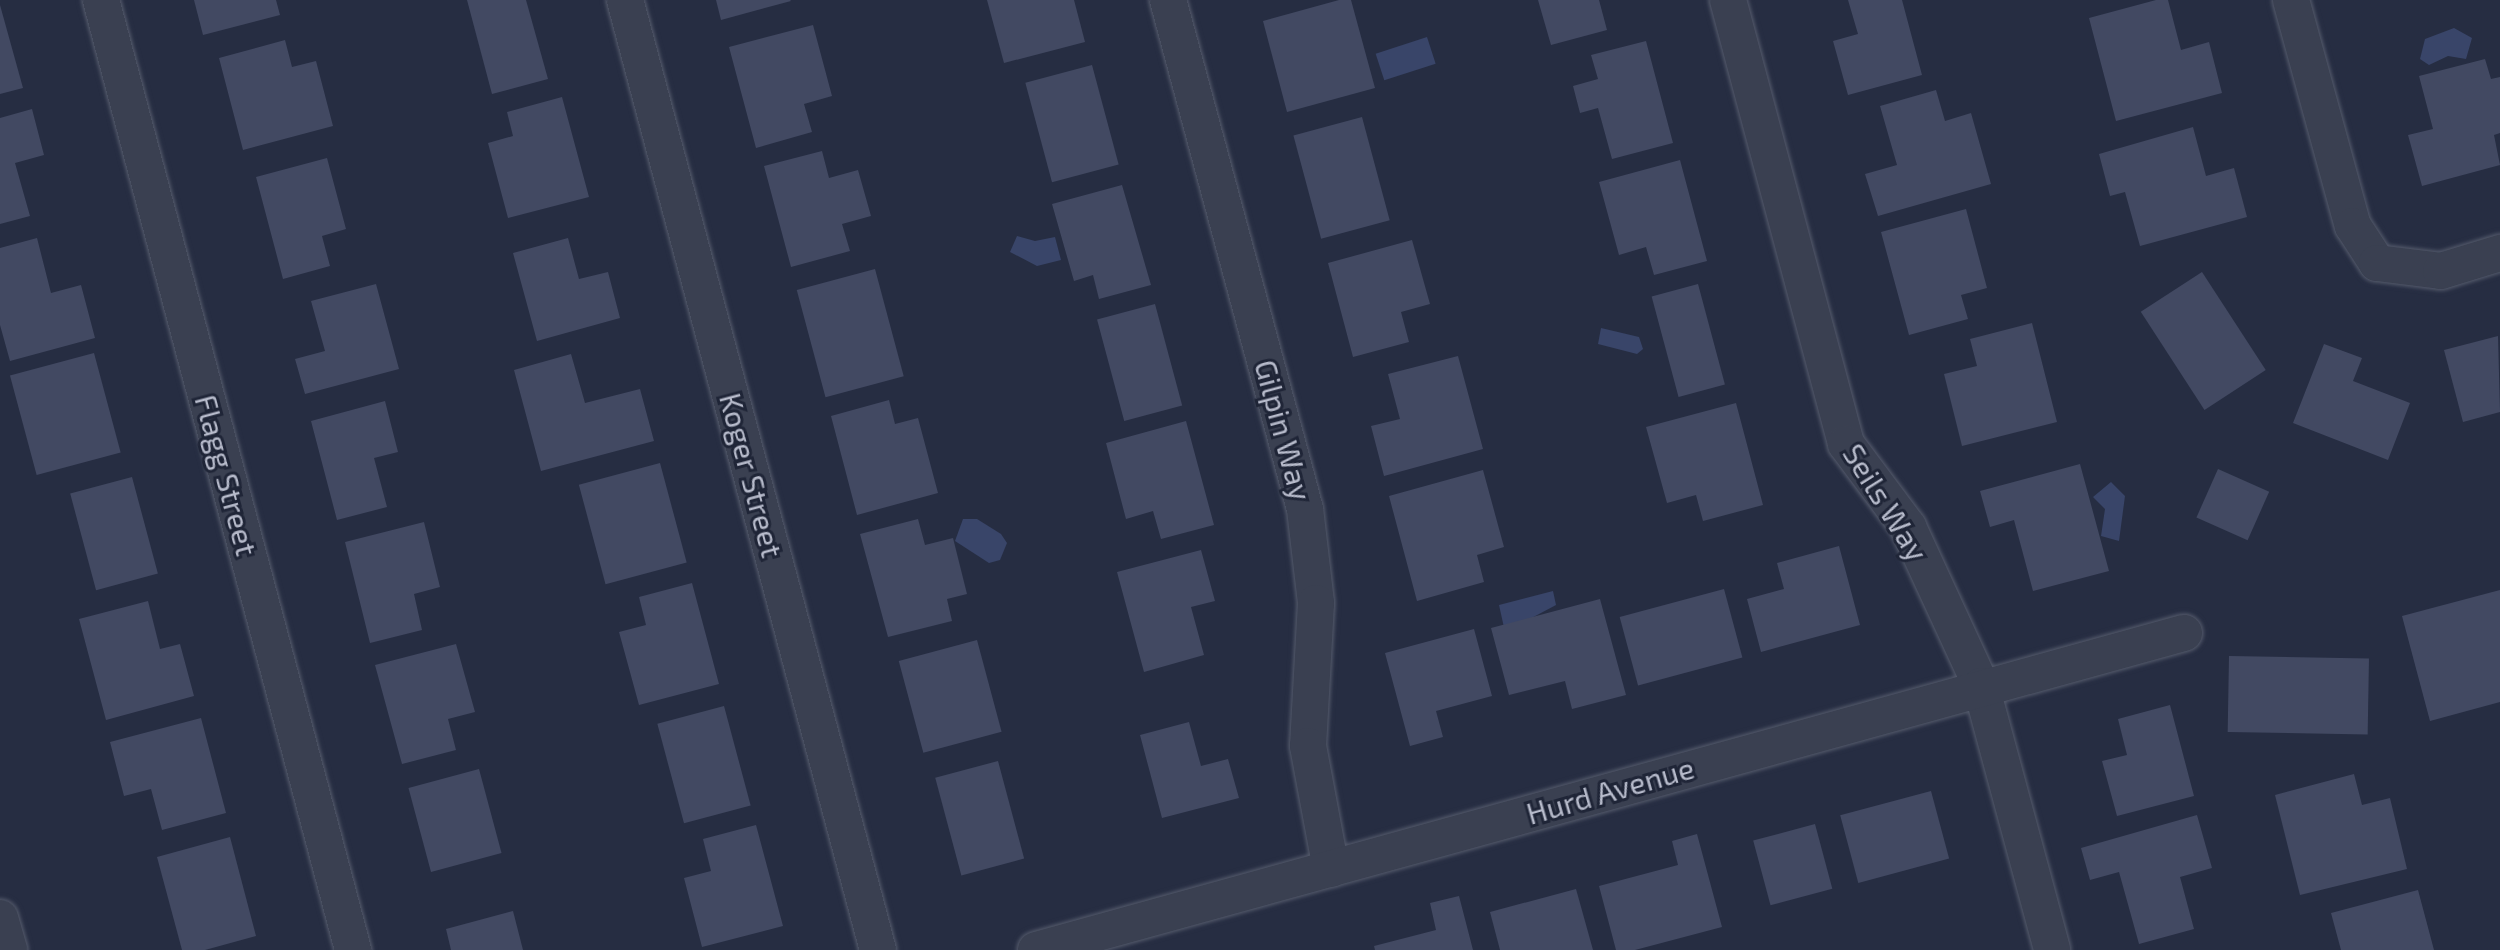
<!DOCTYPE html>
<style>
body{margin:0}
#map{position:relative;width:2500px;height:950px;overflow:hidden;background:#262d42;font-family:"Exo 2",sans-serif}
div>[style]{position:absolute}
.water>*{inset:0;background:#394569;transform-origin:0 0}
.building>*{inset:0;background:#424962;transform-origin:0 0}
.roads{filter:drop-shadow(0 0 2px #555b6c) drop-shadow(0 0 2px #555b6c)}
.minor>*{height:36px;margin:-18px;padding:0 18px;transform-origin:18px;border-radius:18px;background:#3a4051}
span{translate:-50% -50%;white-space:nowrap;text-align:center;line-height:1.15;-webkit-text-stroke:6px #1f2537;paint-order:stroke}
.street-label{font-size:30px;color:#b7bbcb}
</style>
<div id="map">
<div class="water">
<div style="clip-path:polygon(2454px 28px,2472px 38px,2466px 59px,2448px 56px,2429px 65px,2420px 59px,2425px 39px)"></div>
<div style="left:1427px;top:37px;width:28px;height:54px;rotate:72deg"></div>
<div style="clip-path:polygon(1017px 236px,1035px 241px,1055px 237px,1061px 260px,1037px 266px,1010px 252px)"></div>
<div style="clip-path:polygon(1601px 328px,1639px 337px,1643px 349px,1637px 354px,1598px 344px)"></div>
<div style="clip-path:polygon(2111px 482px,2125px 496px,2119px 541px,2101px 536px,2105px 509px,2093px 497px)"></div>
<div style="clip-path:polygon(963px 519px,977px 519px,1001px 534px,1007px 543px,1000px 560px,989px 563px,955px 541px)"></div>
<div style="clip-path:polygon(1553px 591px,1556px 605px,1505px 632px,1499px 605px)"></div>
</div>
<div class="building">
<div style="clip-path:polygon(194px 0,276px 0,280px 15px,203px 35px)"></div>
<div style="clip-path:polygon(467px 0,526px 0,548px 79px,492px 94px)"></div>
<div style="clip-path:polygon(716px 0,790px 0,791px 1px,721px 20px)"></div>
<div style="clip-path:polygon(987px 0,1074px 0,1085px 42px,1004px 63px)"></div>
<div style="clip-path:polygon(1339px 0,1351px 0,1375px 88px,1287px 112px,1263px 21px)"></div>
<div style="clip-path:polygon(1538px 0,1599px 0,1607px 30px,1551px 45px)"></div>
<div style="clip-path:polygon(1848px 0,1902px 0,1922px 75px,1848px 95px,1833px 41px,1858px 34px)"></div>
<div style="clip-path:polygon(2156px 0,2168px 0,2181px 50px,2209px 42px,2222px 93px,2116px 121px,2089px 18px)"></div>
<div style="clip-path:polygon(0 5px,23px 88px,0 94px)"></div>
<div style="clip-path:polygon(813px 25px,832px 96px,804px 104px,812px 132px,756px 148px,729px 47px)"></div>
<div style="clip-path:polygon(285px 40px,292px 67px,316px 61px,333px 126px,243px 150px,219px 58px)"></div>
<div style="clip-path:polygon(1646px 41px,1673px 143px,1612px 159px,1598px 108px,1580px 113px,1573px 86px,1598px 79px,1591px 55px)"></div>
<div style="clip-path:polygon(2485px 59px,2491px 79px,2500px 77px,2500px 133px,2494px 135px,2500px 165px,2422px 186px,2408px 135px,2433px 129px,2419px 76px)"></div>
<div style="left:1092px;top:65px;width:103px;height:69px;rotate:75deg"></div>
<div style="clip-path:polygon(1936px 90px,1945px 121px,1971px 113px,1991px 184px,1878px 216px,1865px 174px,1897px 165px,1880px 106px)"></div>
<div style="clip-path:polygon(562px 97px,589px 197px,508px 218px,488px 143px,513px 136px,507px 112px)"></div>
<div style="clip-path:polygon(32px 109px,44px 155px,15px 163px,30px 216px,0 224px,0 118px)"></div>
<div style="left:1362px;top:117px;width:107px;height:71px;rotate:75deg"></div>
<div style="clip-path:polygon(2193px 127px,2206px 176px,2234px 168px,2247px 217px,2140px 246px,2125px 192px,2110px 196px,2099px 154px)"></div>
<div style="clip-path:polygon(822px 151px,829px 178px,858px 170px,871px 216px,842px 224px,850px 251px,791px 267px,764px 166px)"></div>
<div style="clip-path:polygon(327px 158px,346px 229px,322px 236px,330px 266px,283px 279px,256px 177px)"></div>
<div style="clip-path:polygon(1680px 160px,1707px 261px,1654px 275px,1646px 247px,1619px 255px,1599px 182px)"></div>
<div style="clip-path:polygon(1122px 185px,1151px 285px,1099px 299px,1093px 275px,1074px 281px,1052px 204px)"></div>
<div style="clip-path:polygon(1966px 209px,1987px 288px,1961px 295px,1968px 319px,1909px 335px,1881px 232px)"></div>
<div style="clip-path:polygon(37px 238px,51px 293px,81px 285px,95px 338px,10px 361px,0 325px,0 248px)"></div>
<div style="clip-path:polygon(568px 238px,579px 279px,608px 272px,620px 318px,537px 341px,513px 253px)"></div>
<div style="clip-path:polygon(1412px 240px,1430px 304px,1401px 312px,1409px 342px,1353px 357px,1328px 263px)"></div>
<div style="left:875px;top:269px;width:111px;height:81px;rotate:75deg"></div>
<div style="left:2202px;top:272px;width:117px;height:73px;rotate:57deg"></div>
<div style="clip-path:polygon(376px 284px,399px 369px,305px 394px,295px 359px,325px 351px,311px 301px)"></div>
<div style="left:1698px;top:284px;width:104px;height:48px;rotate:75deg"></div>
<div style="left:1155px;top:304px;width:105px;height:60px;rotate:75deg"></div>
<div style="clip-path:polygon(2032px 323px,2057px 422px,1962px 446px,1944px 374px,1977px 366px,1970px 339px)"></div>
<div style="clip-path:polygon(2498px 336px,2500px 412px,2463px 422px,2444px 350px)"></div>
<div style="clip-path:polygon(2324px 344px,2362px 358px,2353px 381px,2410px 403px,2388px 460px,2293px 423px)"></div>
<div style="left:94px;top:353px;width:103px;height:87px;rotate:75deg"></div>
<div style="clip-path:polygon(571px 354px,585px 403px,640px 389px,654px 441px,541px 471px,514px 370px)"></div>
<div style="clip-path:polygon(1458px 356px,1483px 449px,1384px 476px,1371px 426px,1400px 419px,1388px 374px)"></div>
<div style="clip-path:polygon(889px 400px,895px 424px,918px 418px,938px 493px,857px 515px,831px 416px)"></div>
<div style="clip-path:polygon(385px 401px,398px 452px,374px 458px,387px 507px,337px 520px,311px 421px)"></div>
<div style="clip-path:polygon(1736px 403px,1763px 505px,1703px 521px,1696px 495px,1667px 503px,1646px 427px)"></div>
<div style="clip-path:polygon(1186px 421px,1214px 525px,1161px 539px,1153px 511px,1126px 519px,1106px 443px)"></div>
<div style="left:660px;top:463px;width:103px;height:84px;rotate:75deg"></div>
<div style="clip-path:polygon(2080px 464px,2109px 571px,2033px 591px,2014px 520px,1990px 527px,1980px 491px)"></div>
<div style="left:2218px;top:469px;width:56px;height:53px;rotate:24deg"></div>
<div style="clip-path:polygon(1483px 470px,1504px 547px,1477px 555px,1484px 582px,1417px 601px,1389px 496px)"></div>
<div style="left:132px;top:477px;width:100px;height:64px;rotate:75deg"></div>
<div style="clip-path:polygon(918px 519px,925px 545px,953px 538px,967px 594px,947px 599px,952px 621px,888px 637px,860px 534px)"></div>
<div style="clip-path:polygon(424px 522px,440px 587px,414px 594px,422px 630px,370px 643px,345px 542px)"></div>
<div style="clip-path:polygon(1839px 546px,1860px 625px,1761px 652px,1747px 599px,1784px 589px,1777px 563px)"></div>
<div style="clip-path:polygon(1201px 550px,1215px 601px,1191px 607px,1204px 655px,1144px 672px,1117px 572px)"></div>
<div style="clip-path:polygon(692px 583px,719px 684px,639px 705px,619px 632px,646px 625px,639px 597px)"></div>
<div style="left:1724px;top:589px;width:71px;height:108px;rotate:75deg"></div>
<div style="clip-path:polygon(2500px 590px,2500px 702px,2430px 721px,2402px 616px)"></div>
<div style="clip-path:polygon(1600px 599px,1626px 695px,1572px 709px,1565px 681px,1509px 695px,1491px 628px)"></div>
<div style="clip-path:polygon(148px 601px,160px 649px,180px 644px,194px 696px,106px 720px,79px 619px)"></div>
<div style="clip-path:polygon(1474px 629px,1492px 696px,1436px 711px,1443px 737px,1410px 746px,1385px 653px)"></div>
<div style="left:977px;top:640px;width:95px;height:81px;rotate:75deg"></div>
<div style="clip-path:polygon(456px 644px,475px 712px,448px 719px,456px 750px,402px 764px,375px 665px)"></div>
<div style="left:2229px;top:656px;width:140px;height:76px;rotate:1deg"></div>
<div style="clip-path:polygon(2170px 705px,2194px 796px,2117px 816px,2102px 761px,2127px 755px,2118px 719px)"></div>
<div style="left:724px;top:706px;width:103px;height:69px;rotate:75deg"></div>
<div style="clip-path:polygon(201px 718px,226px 813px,162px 830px,151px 789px,124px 796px,110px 742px)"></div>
<div style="clip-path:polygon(1189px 722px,1201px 766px,1228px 759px,1239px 798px,1162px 818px,1140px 735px)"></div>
<div style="left:998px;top:761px;width:101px;height:65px;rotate:75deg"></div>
<div style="left:479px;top:769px;width:87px;height:73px;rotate:75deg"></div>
<div style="clip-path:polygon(2354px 774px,2362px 805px,2390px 798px,2407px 869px,2300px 895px,2275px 795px)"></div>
<div style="left:1931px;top:791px;width:70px;height:94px;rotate:75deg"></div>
<div style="clip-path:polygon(2197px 815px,2212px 868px,2180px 877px,2194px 929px,2139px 944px,2119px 872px,2090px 880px,2081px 848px)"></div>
<div style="left:1815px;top:824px;width:67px;height:64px;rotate:75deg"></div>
<div style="clip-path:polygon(756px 825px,783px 926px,702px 947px,684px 878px,711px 871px,703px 839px)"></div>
<div style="clip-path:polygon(1697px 834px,1722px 927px,1635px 950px,1616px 950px,1599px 886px,1678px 865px,1672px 841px)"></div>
<div style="clip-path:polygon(230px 837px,256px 936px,205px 950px,182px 950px,157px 857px)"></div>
<div style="clip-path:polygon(1576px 889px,1593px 950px,1500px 950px,1490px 912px)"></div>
<div style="clip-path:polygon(2418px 890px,2434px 950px,2341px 950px,2331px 913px)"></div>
<div style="clip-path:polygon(1459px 896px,1473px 950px,1375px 950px,1374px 946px,1436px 930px,1430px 903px)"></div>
<div style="clip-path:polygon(513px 911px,523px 950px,451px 950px,446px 929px)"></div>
</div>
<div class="roads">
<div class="minor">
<div style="left:101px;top:0;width:983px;rotate:75.14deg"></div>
<div style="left:625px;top:0;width:983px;rotate:75.09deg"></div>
<div style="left:1168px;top:0;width:527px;rotate:74.94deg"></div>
<div style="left:1305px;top:509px;width:95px;rotate:83.3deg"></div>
<div style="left:1316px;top:603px;width:143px;rotate:93.2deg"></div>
<div style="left:1308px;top:746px;width:125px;rotate:79.4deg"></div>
<div style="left:1728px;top:0;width:459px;rotate:75.1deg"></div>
<div style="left:1846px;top:444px;width:104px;rotate:53.2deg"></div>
<div style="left:1908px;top:527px;width:175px;rotate:65.3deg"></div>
<div style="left:1981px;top:686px;width:273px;rotate:74.9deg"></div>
<div style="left:2291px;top:0;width:234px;rotate:74.7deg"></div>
<div style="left:2353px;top:226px;width:44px;rotate:57deg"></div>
<div style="left:2377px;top:263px;width:64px;rotate:7.1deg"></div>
<div style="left:2441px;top:271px;width:62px;rotate:-17deg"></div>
<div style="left:0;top:918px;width:33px;rotate:74deg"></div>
<div style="left:1036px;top:950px;width:1191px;rotate:-15.44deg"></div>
</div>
</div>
<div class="street-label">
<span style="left:1284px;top:430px;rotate:75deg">Gilpin Way</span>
<span style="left:227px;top:475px;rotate:75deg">Flagg Street</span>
<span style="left:752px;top:475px;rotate:75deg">Koger Street</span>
<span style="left:1886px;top:502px;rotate:58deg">Seils Way</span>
<span style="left:1610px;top:790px;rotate:-16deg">Hurd Avenue</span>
</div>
</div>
